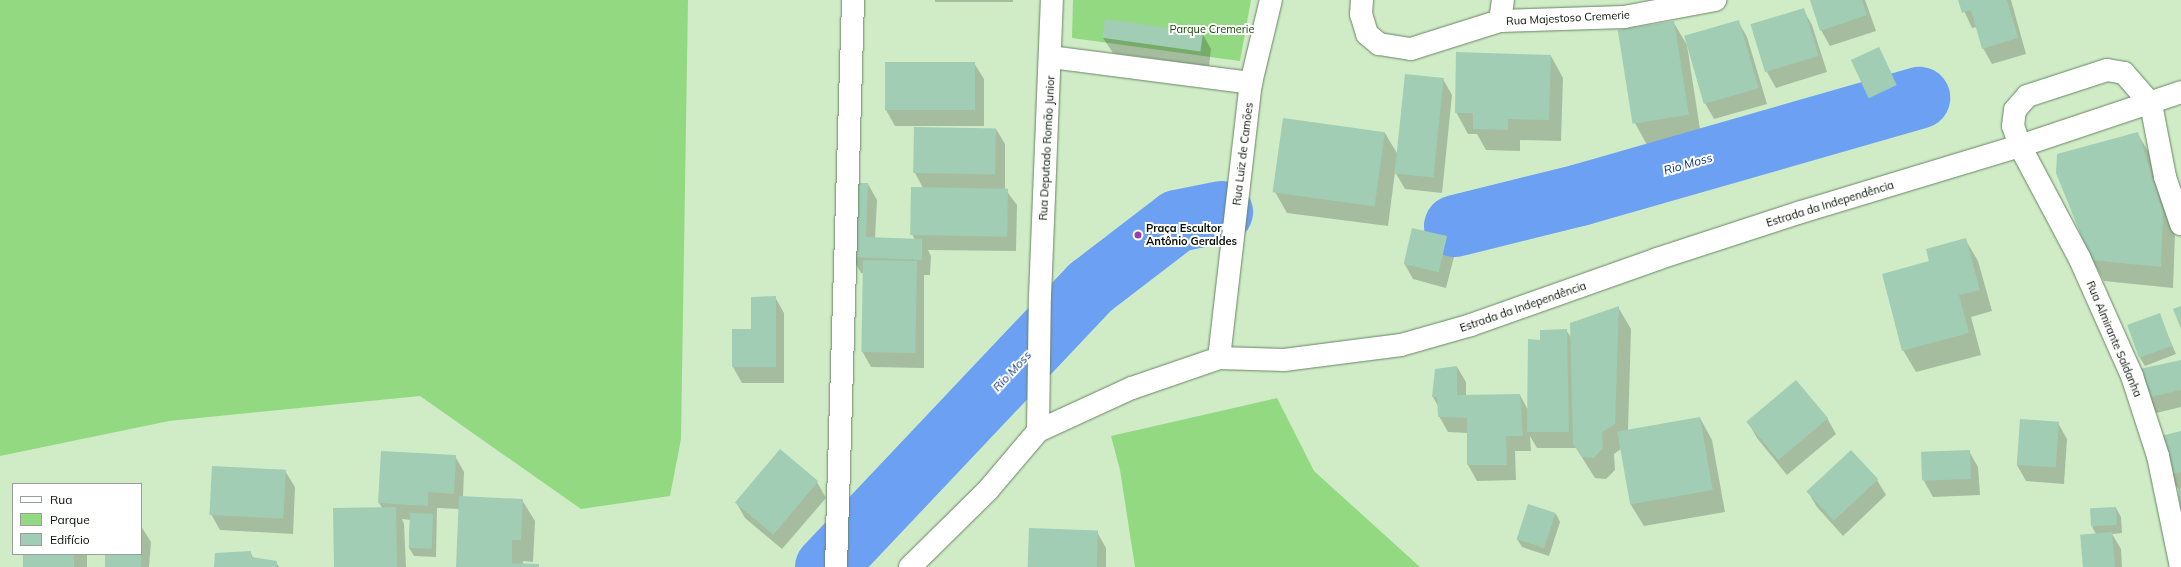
<!DOCTYPE html>
<meta charset="utf-8">
<style>
body{margin:0}
#map{position:relative;width:2181px;height:567px;overflow:hidden;background:#cfecc7;font-family:Mulish,sans-serif}
div>[style]{position:absolute}
.green>*{inset:0;background:#93d982}
.shadow>*{inset:0;background:#0003;transform-origin:0 0}
.river>*{height:62px;margin:-31px;padding:0 31px;transform-origin:31px;border-radius:31px;background:#6ca0f3}
.building>*{inset:0;background:#a1cdb4;transform-origin:0 0}
.roads{filter:drop-shadow(0 0 1px #6a8463) drop-shadow(0 0 1px #6a8463)}
.minor>*{height:22px;margin:-11px;padding:0 11px;transform-origin:11px;border-radius:11px;background:#fff}
.dots>*{width:11px;height:11px;translate:-50% -50%;box-sizing:border-box;border:2px solid #fff;border-radius:50%}
span{translate:-50% -50%;white-space:nowrap;text-align:center;line-height:1.15;-webkit-text-stroke:4px #fff;paint-order:stroke}
.street-label{font-size:11px;color:#061005}
.park-label{font-size:11px;color:#124c00}
.poi-label{font-size:11px;color:#061005;font-weight:700}
.left{translate:0 -50%;text-align:left}
.water-label{font-size:12px;color:#0e3777;font-style:italic}
.legend{position:absolute;left:12px;top:483px;width:130px;height:72px;box-sizing:border-box;background:#fff;border:1px solid #9b9f9b;margin:0;padding:5px 7px;list-style:none;font-size:12px;color:#061005}
.legend li{display:flex;align-items:center;gap:8px;height:20px}
.legend b{width:20px;border:1px solid #9b9f9b}
</style>
<div id="map">
<div class="green">
<div style="clip-path:polygon(0 0,688px 0,681px 439px,670px 496px,581px 509px,420px 396px,169px 421px,0 456px)"></div>
<div style="clip-path:polygon(1073px 0,1251px 0,1240px 61px,1072px 38px)"></div>
<div style="clip-path:polygon(1277px 398px,1314px 471px,1420px 567px,1135px 567px,1120px 470px,1111px 436px)"></div>
</div>
<div class="shadow">
<div style="left:935px;top:0;width:78px;height:2px"></div>
<div style="clip-path:polygon(1811px 0,1865px 0,1876px 31px,1830px 46px,1821px 30px)"></div>
<div style="clip-path:polygon(1959px 0,2011px 0,2026px 54px,1992px 64px,1983px 48px,1977px 27px,1972px 28px)"></div>
<div style="clip-path:polygon(1803px 9px,1812px 25px,1827px 72px,1776px 88px,1767px 72px)"></div>
<div style="clip-path:polygon(1738px 21px,1747px 37px,1767px 104px,1714px 119px,1705px 103px)"></div>
<div style="clip-path:polygon(1674px 23px,1687px 45px,1701px 136px,1647px 145px,1635px 123px,1619px 31px)"></div>
<div style="clip-path:polygon(1202px 33px,1211px 49px,1209px 66px,1113px 53px,1103px 38px)"></div>
<div style="clip-path:polygon(1879px 48px,1901px 93px,1874px 105px,1869px 97px)"></div>
<div style="clip-path:polygon(1551px 56px,1563px 78px,1561px 141px,1520px 140px,1520px 151px,1486px 150px,1477px 134px,1468px 134px,1456px 112px)"></div>
<div style="clip-path:polygon(886px 63px,974px 63px,984px 79px,984px 126px,895px 126px,886px 110px)"></div>
<div style="clip-path:polygon(1443px 79px,1452px 95px,1442px 193px,1405px 189px,1395px 172px,1388px 226px,1287px 213px,1275px 192px,1385px 133px,1398px 155px)"></div>
<div style="clip-path:polygon(915px 128px,996px 129px,1005px 144px,1005px 189px,1017px 205px,1016px 251px,928px 250px,931px 256px,930px 275px,924px 275px,924px 368px,871px 367px,862px 351px,864px 273px,861px 273px,852px 257px,868px 184px,877px 200px,875px 239px,915px 240px,912px 234px,923px 188px,915px 173px)"></div>
<div style="clip-path:polygon(2137px 133px,2150px 154px,2175px 234px,2173px 288px,2104px 281px,2092px 259px)"></div>
<div style="clip-path:polygon(1446px 237px,1455px 253px,1446px 288px,1413px 279px,1404px 263px)"></div>
<div style="clip-path:polygon(1965px 239px,1978px 261px,1992px 311px,1971px 317px,1981px 355px,1916px 372px,1903px 350px,1930px 262px)"></div>
<div style="clip-path:polygon(775px 297px,784px 313px,784px 383px,742px 383px,733px 367px,733px 330px,752px 330px)"></div>
<div style="clip-path:polygon(1618px 307px,1631px 329px,1628px 431px,1700px 418px,1712px 440px,1725px 512px,1644px 526px,1631px 505px,1621px 449px,1614px 454px,1615px 470px,1606px 479px,1595px 478px,1576px 448px,1537px 448px,1530px 436px,1531px 451px,1515px 451px,1516px 480px,1477px 481px,1468px 465px,1468px 433px,1448px 432px,1439px 416px,1438px 406px,1433px 397px,1436px 370px,1457px 367px,1466px 382px,1466px 396px,1520px 395px,1528px 410px,1541px 341px,1566px 330px,1572px 339px)"></div>
<div style="clip-path:polygon(2159px 315px,2176px 354px,2145px 366px,2140px 358px)"></div>
<div style="clip-path:polygon(2181px 361px,2181px 407px,2156px 413px,2147px 397px)"></div>
<div style="clip-path:polygon(1827px 418px,1836px 434px,1787px 475px,1757px 438px,1748px 422px)"></div>
<div style="clip-path:polygon(2058px 423px,2067px 439px,2064px 484px,2026px 481px,2017px 465px)"></div>
<div style="clip-path:polygon(2181px 432px,2181px 510px,2179px 490px,2168px 475px)"></div>
<div style="clip-path:polygon(780px 450px,817px 482px,826px 498px,782px 549px,745px 518px,736px 502px)"></div>
<div style="clip-path:polygon(1969px 451px,1978px 467px,1980px 495px,1933px 497px,1924px 481px)"></div>
<div style="clip-path:polygon(455px 456px,464px 472px,463px 497px,522px 500px,535px 521px,533px 562px,523px 561px,523px 565px,539px 567px,457px 567px,460px 509px,437px 508px,436px 557px,414px 556px,409px 548px,410px 520px,402px 519px,404px 524px,406px 567px,337px 567px,383px 509px,379px 503px)"></div>
<div style="clip-path:polygon(285px 471px,295px 487px,293px 534px,220px 530px,211px 514px)"></div>
<div style="clip-path:polygon(1877px 480px,1886px 495px,1843px 536px,1817px 507px,1808px 492px)"></div>
<div style="clip-path:polygon(2116px 508px,2121px 517px,2122px 533px,2112px 534px,2121px 549px,2122px 567px,2083px 567px,2096px 534px,2092px 527px)"></div>
<div style="clip-path:polygon(1556px 514px,1560px 522px,1549px 556px,1522px 547px,1517px 539px)"></div>
<div style="clip-path:polygon(141px 526px,151px 542px,149px 567px,105px 567px,106px 554px,141px 554px)"></div>
<div style="clip-path:polygon(1097px 532px,1106px 548px,1106px 567px,1029px 567px)"></div>
<div style="clip-path:polygon(250px 552px,254px 559px,276px 562px,279px 567px,215px 567px)"></div>
<div style="left:24px;top:554px;width:63px;height:13px"></div>
</div>
<div class="river">
<div style="left:1455px;top:226px;width:129px;rotate:-13.9deg"></div>
<div style="left:1580px;top:195px;width:353px;rotate:-16deg"></div>
<div style="left:826px;top:567px;width:386px;rotate:-46.6deg"></div>
<div style="left:1091px;top:287px;width:108px;rotate:-37.5deg"></div>
<div style="left:1177px;top:221px;width:46px;rotate:-11.3deg"></div>
</div>
<div class="building">
<div style="clip-path:polygon(1810px 0,1862px 0,1867px 15px,1820px 31px)"></div>
<div style="clip-path:polygon(1958px 0,2007px 0,2018px 38px,1982px 49px,1971px 10px,1962px 13px)"></div>
<div style="left:1804px;top:8px;width:50px;height:56px;rotate:73deg"></div>
<div style="left:1105px;top:19px;width:99px;height:19px;rotate:8deg"></div>
<div style="left:1739px;top:20px;width:71px;height:57px;rotate:74deg"></div>
<div style="left:1674px;top:21px;width:95px;height:57px;rotate:81deg"></div>
<div style="left:1879px;top:47px;width:42px;height:31px;rotate:65deg"></div>
<div style="clip-path:polygon(1456px 52px,1551px 55px,1549px 120px,1508px 119px,1508px 130px,1473px 129px,1473px 113px,1455px 113px)"></div>
<div style="left:885px;top:62px;width:90px;height:48px"></div>
<div style="left:1405px;top:74px;width:39px;height:100px;rotate:6deg"></div>
<div style="left:1283px;top:118px;width:103px;height:75px;rotate:8deg"></div>
<div style="left:914px;top:127px;width:82px;height:46px;rotate:1deg"></div>
<div style="clip-path:polygon(2138px 132px,2163px 211px,2161px 267px,2091px 260px,2056px 173px,2057px 154px)"></div>
<div style="clip-path:polygon(853px 183px,868px 183px,866px 237px,922px 239px,922px 260px,851px 257px)"></div>
<div style="left:911px;top:187px;width:97px;height:48px;rotate:1deg"></div>
<div style="left:1412px;top:228px;width:36px;height:37px;rotate:13deg"></div>
<div style="clip-path:polygon(1966px 238px,1980px 290px,1959px 295px,1969px 333px,1902px 351px,1882px 274px,1929px 261px,1926px 249px)"></div>
<div style="left:863px;top:260px;width:54px;height:92px;rotate:1deg"></div>
<div style="clip-path:polygon(776px 296px,776px 367px,732px 367px,732px 329px,751px 329px,751px 297px)"></div>
<div style="clip-path:polygon(1619px 306px,1615px 424px,1602px 432px,1603px 448px,1594px 458px,1582px 457px,1573px 444px,1570px 323px)"></div>
<div style="clip-path:polygon(2181px 306px,2181px 329px,2173px 309px)"></div>
<div style="left:2160px;top:313px;width:35px;height:35px;rotate:70deg"></div>
<div style="clip-path:polygon(1567px 329px,1569px 432px,1527px 432px,1528px 339px,1540px 340px,1540px 330px)"></div>
<div style="clip-path:polygon(2181px 360px,2181px 390px,2146px 398px,2140px 369px)"></div>
<div style="clip-path:polygon(1457px 366px,1457px 395px,1520px 394px,1523px 436px,1506px 436px,1507px 465px,1467px 465px,1467px 418px,1438px 417px,1437px 397px,1432px 397px,1435px 369px)"></div>
<div style="left:1796px;top:380px;width:50px;height:65px;rotate:50deg"></div>
<div style="left:1700px;top:417px;width:74px;height:84px;rotate:80deg"></div>
<div style="left:2020px;top:419px;width:39px;height:46px;rotate:4deg"></div>
<div style="clip-path:polygon(2181px 431px,2181px 472px,2167px 475px,2157px 437px)"></div>
<div style="left:780px;top:449px;width:50px;height:70px;rotate:40deg"></div>
<div style="left:1851px;top:450px;width:40px;height:61px;rotate:47deg"></div>
<div style="left:1970px;top:450px;width:29px;height:49px;rotate:88deg"></div>
<div style="clip-path:polygon(381px 451px,456px 455px,454px 494px,428px 492px,428px 506px,378px 503px)"></div>
<div style="left:212px;top:466px;width:74px;height:49px;rotate:3deg"></div>
<div style="clip-path:polygon(2181px 489px,2181px 510px,2180px 510px,2178px 490px)"></div>
<div style="clip-path:polygon(459px 496px,523px 499px,521px 540px,512px 540px,512px 563px,539px 564px,539px 567px,456px 567px)"></div>
<div style="left:1528px;top:504px;width:29px;height:37px;rotate:18deg"></div>
<div style="left:396px;top:507px;width:60px;height:63px;rotate:89deg"></div>
<div style="left:2116px;top:507px;width:18px;height:26px;rotate:87deg"></div>
<div style="left:410px;top:513px;width:23px;height:35px;rotate:2deg"></div>
<div style="left:1029px;top:528px;width:69px;height:39px;rotate:2deg"></div>
<div style="left:2112px;top:532px;width:35px;height:32px;rotate:85deg"></div>
<div style="clip-path:polygon(251px 551px,251px 557px,277px 561px,277px 567px,214px 567px,215px 553px)"></div>
<div style="left:23px;top:554px;width:51px;height:13px"></div>
<div style="left:105px;top:554px;width:36px;height:13px"></div>
</div>
<div class="roads">
<div class="minor">
<div style="left:1362px;top:0;width:14px;rotate:94deg"></div>
<div style="left:1361px;top:14px;width:21px;rotate:73deg"></div>
<div style="left:1367px;top:34px;width:16px;rotate:40deg"></div>
<div style="left:1379px;top:44px;width:32px;rotate:9deg"></div>
<div style="left:1411px;top:49px;width:93px;rotate:-17.5deg"></div>
<div style="left:1500px;top:21px;width:124px;rotate:-1.8deg"></div>
<div style="left:1624px;top:17px;width:93px;rotate:-10.6deg"></div>
<div style="left:1500px;top:21px;width:21px;rotate:-82deg"></div>
<div style="left:1051px;top:57px;width:202px;rotate:7.4deg"></div>
<div style="left:1219px;top:358px;width:277px;rotate:-83.4deg"></div>
<div style="left:1251px;top:83px;width:85px;rotate:-76.5deg"></div>
<div style="left:1038px;top:431px;width:135px;rotate:-89.2deg"></div>
<div style="left:1040px;top:296px;width:296px;rotate:-87.7deg"></div>
<div style="left:836px;top:567px;width:567px;rotate:-88.28deg"></div>
<div style="left:910px;top:567px;width:110px;rotate:-44.6deg"></div>
<div style="left:988px;top:490px;width:77px;rotate:-49.7deg"></div>
<div style="left:1038px;top:431px;width:103px;rotate:-24.6deg"></div>
<div style="left:1132px;top:388px;width:92px;rotate:-19deg"></div>
<div style="left:1219px;top:358px;width:65px;rotate:1.8deg"></div>
<div style="left:1284px;top:360px;width:118px;rotate:-7.3deg"></div>
<div style="left:1401px;top:345px;width:73px;rotate:-15.9deg"></div>
<div style="left:1471px;top:325px;width:197px;rotate:-19.5deg"></div>
<div style="left:1657px;top:259px;width:151px;rotate:-18.1deg"></div>
<div style="left:1801px;top:212px;width:229px;rotate:-16.8deg"></div>
<div style="left:2020px;top:146px;width:170px;rotate:-18.5deg"></div>
<div style="left:2181px;top:567px;width:113px;rotate:-101.7deg"></div>
<div style="left:2158px;top:456px;width:84px;rotate:-108deg"></div>
<div style="left:2132px;top:376px;width:128px;rotate:-114deg"></div>
<div style="left:2080px;top:259px;width:128px;rotate:-118deg"></div>
<div style="left:2020px;top:146px;width:21px;rotate:-109deg"></div>
<div style="left:2013px;top:126px;width:16px;rotate:-83deg"></div>
<div style="left:2015px;top:110px;width:18px;rotate:-49deg"></div>
<div style="left:2027px;top:96px;width:84px;rotate:-18deg"></div>
<div style="left:2107px;top:70px;width:17px;rotate:10deg"></div>
<div style="left:2124px;top:73px;width:41px;rotate:48.9deg"></div>
<div style="left:2151px;top:104px;width:74px;rotate:79.1deg"></div>
<div style="left:2165px;top:177px;width:50px;rotate:71.2deg"></div>
</div>
</div>
<div class="dots">
<div style="left:1138px;top:235px;background:#963fab"></div>
</div>
<div class="street-label">
<span style="left:1568px;top:18px;rotate:-3deg">Rua Majestoso Cremerie</span>
<span style="left:1047px;top:148px;rotate:-87deg">Rua Deputado Romão Junior</span>
<span style="left:1243px;top:154px;rotate:-83deg">Rua Luiz de Camões</span>
<span style="left:1830px;top:204px;rotate:-17deg">Estrada da Independência</span>
<span style="left:1523px;top:307px;rotate:-19deg">Estrada da Independência</span>
<span style="left:2114px;top:339px;rotate:67deg">Rua Almirante Saldanha</span>
</div>
<div class="park-label">
<span style="left:1212px;top:29px">Parque Cremerie</span>
</div>
<div class="poi-label">
<span class="left" style="left:1146px;top:235px">Praça Escultor<br>Antônio Geraldes</span>
</div>
<div class="water-label">
<span style="left:1688px;top:164px;rotate:-16deg">Rio Moss</span>
<span style="left:1012px;top:371px;rotate:-47deg">Rio Moss</span>
</div>
<ul class="legend">
<li><b style="height:5px;background:#fff"></b>Rua</li>
<li><b style="height:11px;background:#93d982"></b>Parque</li>
<li><b style="height:11px;background:#a1cdb4"></b>Edifício</li>
</ul>
</div>
